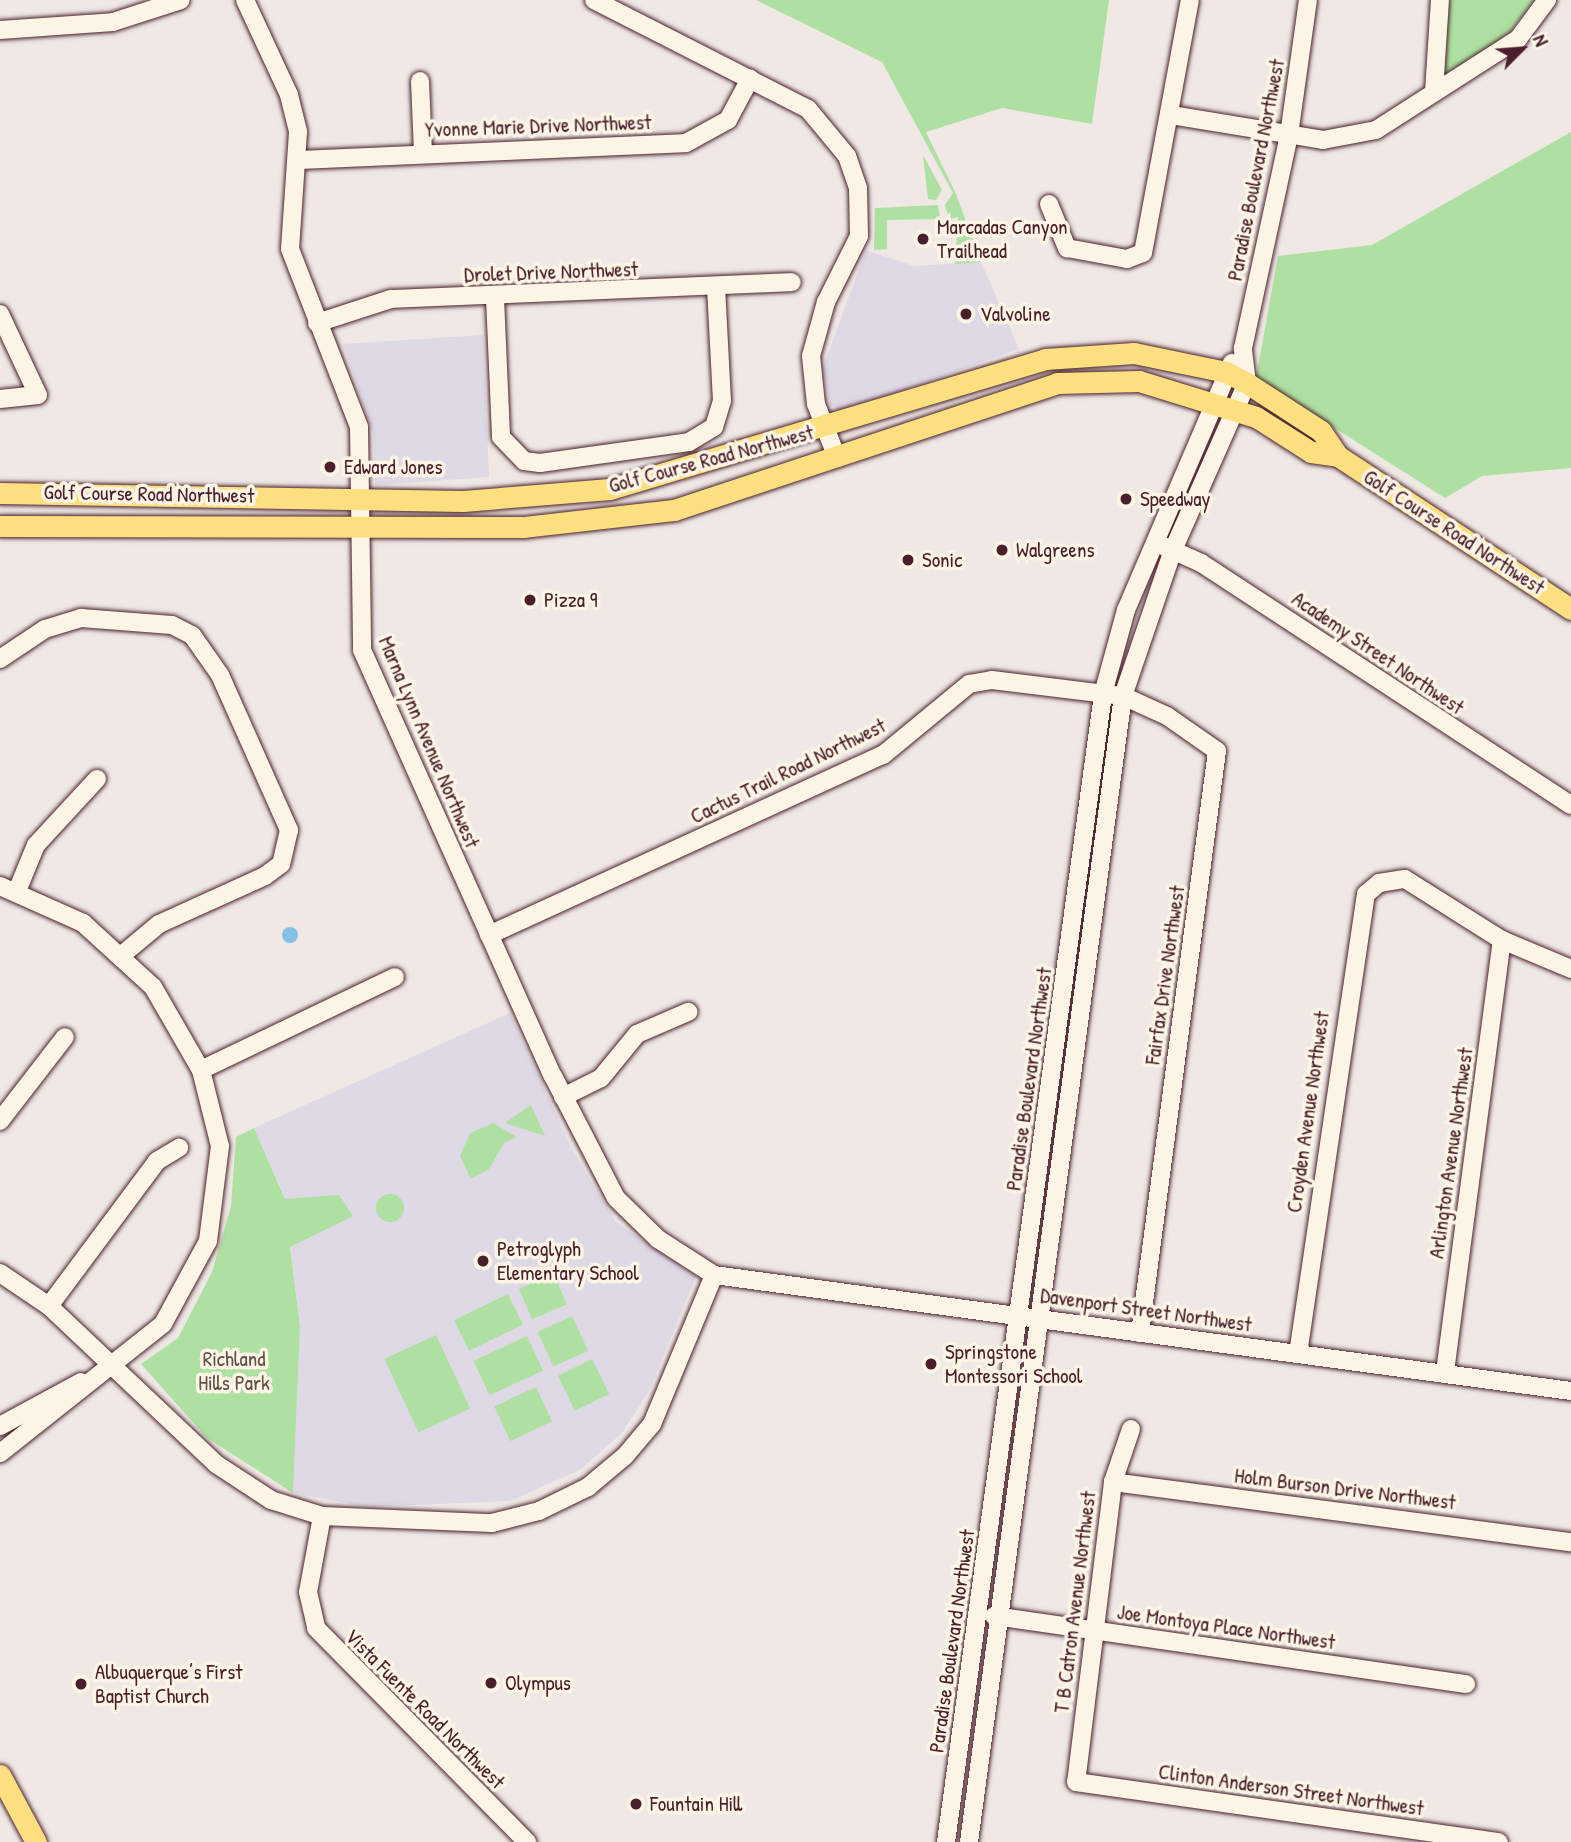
<!DOCTYPE html>
<meta charset="utf-8">
<style>
body{margin:0}
#map{position:relative;width:1571px;height:1842px;overflow:hidden;background:#efe8e5;font-family:"Patrick Hand",sans-serif}
div>[style]{position:absolute}
.built>*{inset:0;background:#dfd8e5}
.green>*{inset:0;background:#aee0a1;transform-origin:0 0}
.round{border-radius:50%}
.water>*{inset:0;background:#86c0e5}
.roads{filter:drop-shadow(0 0 2px #4a1f2b) drop-shadow(0 0 2px #4a1f2b)}
.minor>*{height:18px;margin:-9px;padding:0 9px;transform-origin:9px;border-radius:9px;background:#fcf5e5}
.major>*{height:21px;margin:-10.5px;padding:0 10.5px;transform-origin:10.5px;border-radius:10.5px;background:#fce080}
.dots>*{width:19px;height:19px;translate:-50% -50%;box-sizing:border-box;border:4px solid #fcf5e5;border-radius:50%}
span{translate:-50% -50%;white-space:nowrap;text-align:center;line-height:1.15;-webkit-text-stroke:7px #fcf5e5;paint-order:stroke}
.street-label{font-size:21px;color:#4a1f2b}
.poi-label{font-size:21px;color:#4a1f2b}
.left{translate:0 -50%;text-align:left}
.park-label{font-size:21px;color:#634f48}
.north{position:absolute;left:1487px;top:14px;width:70px;height:70px;-webkit-text-stroke:5px #fcf5e5;paint-order:stroke;rotate:65deg;font-size:19px;font-weight:700;line-height:28px;text-align:center;color:#4a1f2b}
.north::after{content:'';display:block;margin:auto;width:24px;height:32px;background:#4a1f2b;clip-path:polygon(50% 0,100% 100%,50% 72%,0 100%)}
</style>
<div id="map">
<div class="built">
<div style="clip-path:polygon(866px 250px,914px 266px,981px 262px,1019px 349px,843px 412px,830px 405px,823px 367px)"></div>
<div style="clip-path:polygon(483px 335px,489px 477px,375px 485px,373px 433px,343px 344px)"></div>
<div style="clip-path:polygon(510px 1013px,573px 1151px,616px 1222px,696px 1276px,650px 1389px,622px 1433px,581px 1469px,511px 1501px,366px 1507px,293px 1493px,300px 1327px,284px 1195px,254px 1128px)"></div>
</div>
<div class="green">
<div style="clip-path:polygon(756px 0,1109px 0,1092px 124px,1002px 108px,926px 132px,956px 194px,981px 262px,955px 264px,958px 217px,949px 219px,945px 205px,953px 193px,882px 62px)"></div>
<div style="clip-path:polygon(1450px 0,1534px 0,1509px 33px,1450px 74px,1442px 68px)"></div>
<div style="clip-path:polygon(1571px 132px,1571px 468px,1482px 476px,1445px 498px,1256px 378px,1278px 256px,1372px 245px)"></div>
<div style="clip-path:polygon(923px 155px,942px 190px,936px 200px,928px 199px)"></div>
<div style="clip-path:polygon(938px 205px,940px 219px,887px 220px,887px 249px,874px 250px,875px 208px)"></div>
<div style="clip-path:polygon(531px 1105px,545px 1136px,505px 1123px)"></div>
<div style="clip-path:polygon(493px 1123px,517px 1137px,504px 1143px,489px 1169px,471px 1179px,460px 1156px,470px 1133px)"></div>
<div style="clip-path:polygon(254px 1128px,285px 1199px,339px 1195px,353px 1216px,290px 1247px,300px 1327px,293px 1493px,207px 1438px,141px 1364px,178px 1338px,212px 1272px,231px 1206px,236px 1137px)"></div>
<div class="round" style="left:376px;top:1194px;width:28px;height:28px"></div>
<div style="left:554px;top:1274px;width:33px;height:38px;rotate:67deg"></div>
<div style="left:508px;top:1294px;width:34px;height:60px;rotate:64deg"></div>
<div style="left:572px;top:1316px;width:38px;height:38px;rotate:65deg"></div>
<div style="left:436px;top:1335px;width:81px;height:57px;rotate:65deg"></div>
<div style="left:527px;top:1336px;width:38px;height:59px;rotate:65deg"></div>
<div style="left:592px;top:1359px;width:39px;height:38px;rotate:64deg"></div>
<div style="left:536px;top:1387px;width:38px;height:46px;rotate:65deg"></div>
</div>
<div class="water">
<div class="round" style="left:282px;top:927px;width:16px;height:16px"></div>
</div>
<div class="roads">
<div class="minor">
<div style="left:245px;top:0;width:105px;rotate:65.1deg"></div>
<div style="left:289px;top:95px;width:38px;rotate:76deg"></div>
<div style="left:298px;top:132px;width:117px;rotate:93.9deg"></div>
<div style="left:290px;top:249px;width:191px;rotate:68.8deg"></div>
<div style="left:359px;top:427px;width:223px;rotate:89.2deg"></div>
<div style="left:362px;top:650px;width:467px;rotate:65.9deg"></div>
<div style="left:553px;top:1076px;width:137px;rotate:62.7deg"></div>
<div style="left:616px;top:1198px;width:59px;rotate:44.3deg"></div>
<div style="left:658px;top:1239px;width:67px;rotate:32.7deg"></div>
<div style="left:714px;top:1275px;width:865px;rotate:7.71deg"></div>
<div style="left:594px;top:0;width:240px;rotate:27deg"></div>
<div style="left:808px;top:109px;width:61px;rotate:50.3deg"></div>
<div style="left:847px;top:156px;width:34px;rotate:71deg"></div>
<div style="left:858px;top:188px;width:48px;rotate:88.8deg"></div>
<div style="left:859px;top:236px;width:74px;rotate:116.6deg"></div>
<div style="left:826px;top:302px;width:56px;rotate:105.5deg"></div>
<div style="left:811px;top:356px;width:48px;rotate:84.1deg"></div>
<div style="left:816px;top:404px;width:58px;rotate:68.7deg"></div>
<div style="left:0;top:30px;width:113px;rotate:-4deg"></div>
<div style="left:113px;top:22px;width:71px;rotate:-17.9deg"></div>
<div style="left:420px;top:81px;width:73px;rotate:87.6deg"></div>
<div style="left:1434px;top:92px;width:92px;rotate:-86.3deg"></div>
<div style="left:1171px;top:115px;width:154px;rotate:9.3deg"></div>
<div style="left:1323px;top:140px;width:54px;rotate:-10.7deg"></div>
<div style="left:1376px;top:130px;width:169px;rotate:-32.7deg"></div>
<div style="left:1518px;top:39px;width:49px;rotate:-53.4deg"></div>
<div style="left:297px;top:160px;width:389px;rotate:-2.5deg"></div>
<div style="left:686px;top:143px;width:48px;rotate:-28.7deg"></div>
<div style="left:728px;top:120px;width:47px;rotate:-61.8deg"></div>
<div style="left:1049px;top:204px;width:48px;rotate:67.8deg"></div>
<div style="left:1067px;top:248px;width:61px;rotate:10.4deg"></div>
<div style="left:1127px;top:259px;width:17px;rotate:-21deg"></div>
<div style="left:1143px;top:253px;width:257px;rotate:-79.5deg"></div>
<div style="left:495px;top:298px;width:139px;rotate:87.5deg"></div>
<div style="left:501px;top:437px;width:33px;rotate:46deg"></div>
<div style="left:524px;top:461px;width:16px;rotate:7deg"></div>
<div style="left:540px;top:463px;width:150px;rotate:-8deg"></div>
<div style="left:689px;top:442px;width:29px;rotate:-31deg"></div>
<div style="left:714px;top:427px;width:27px;rotate:-73deg"></div>
<div style="left:722px;top:401px;width:113px;rotate:-93deg"></div>
<div style="left:0;top:314px;width:89px;rotate:64.9deg"></div>
<div style="left:38px;top:395px;width:38px;rotate:174deg"></div>
<div style="left:317px;top:323px;width:78px;rotate:-18deg"></div>
<div style="left:391px;top:299px;width:401px;rotate:-2.4deg"></div>
<div style="left:1163px;top:546px;width:42px;rotate:24.1deg"></div>
<div style="left:1201px;top:563px;width:442px;rotate:33.2deg"></div>
<div style="left:0;top:659px;width:54px;rotate:-33.7deg"></div>
<div style="left:45px;top:629px;width:38px;rotate:-17deg"></div>
<div style="left:81px;top:618px;width:91px;rotate:4.4deg"></div>
<div style="left:172px;top:625px;width:22px;rotate:27deg"></div>
<div style="left:192px;top:635px;width:49px;rotate:55deg"></div>
<div style="left:220px;top:675px;width:170px;rotate:66deg"></div>
<div style="left:289px;top:830px;width:35px;rotate:103deg"></div>
<div style="left:281px;top:864px;width:20px;rotate:143deg"></div>
<div style="left:265px;top:876px;width:116px;rotate:155.6deg"></div>
<div style="left:159px;top:924px;width:47px;rotate:140.2deg"></div>
<div style="left:0;top:886px;width:91px;rotate:24deg"></div>
<div style="left:83px;top:923px;width:95px;rotate:42.4deg"></div>
<div style="left:153px;top:987px;width:96px;rotate:60deg"></div>
<div style="left:201px;top:1070px;width:78px;rotate:76deg"></div>
<div style="left:220px;top:1146px;width:96px;rotate:97.2deg"></div>
<div style="left:208px;top:1241px;width:94px;rotate:118.5deg"></div>
<div style="left:163px;top:1324px;width:208px;rotate:141.6deg"></div>
<div style="left:17px;top:891px;width:50px;rotate:-67.6deg"></div>
<div style="left:36px;top:845px;width:90px;rotate:-47.3deg"></div>
<div style="left:489px;top:935px;width:433px;rotate:-24.6deg"></div>
<div style="left:883px;top:755px;width:112px;rotate:-39.5deg"></div>
<div style="left:969px;top:684px;width:23px;rotate:-10deg"></div>
<div style="left:992px;top:680px;width:132px;rotate:7deg"></div>
<div style="left:1123px;top:696px;width:48px;rotate:24.4deg"></div>
<div style="left:1167px;top:716px;width:61px;rotate:35deg"></div>
<div style="left:1217px;top:751px;width:587px;rotate:97.54deg"></div>
<div style="left:201px;top:1070px;width:215px;rotate:-25.6deg"></div>
<div style="left:563px;top:1097px;width:42px;rotate:-26.6deg"></div>
<div style="left:601px;top:1078px;width:57px;rotate:-50.7deg"></div>
<div style="left:637px;top:1034px;width:56px;rotate:-23.3deg"></div>
<div style="left:0;top:1121px;width:106px;rotate:-52.3deg"></div>
<div style="left:0;top:1273px;width:59px;rotate:34deg"></div>
<div style="left:49px;top:1306px;width:230px;rotate:43.4deg"></div>
<div style="left:216px;top:1464px;width:66px;rotate:33.2deg"></div>
<div style="left:271px;top:1500px;width:53px;rotate:17.4deg"></div>
<div style="left:322px;top:1516px;width:170px;rotate:2.4deg"></div>
<div style="left:492px;top:1523px;width:49px;rotate:-14.3deg"></div>
<div style="left:539px;top:1511px;width:55px;rotate:-26.1deg"></div>
<div style="left:588px;top:1487px;width:48px;rotate:-40deg"></div>
<div style="left:625px;top:1456px;width:42px;rotate:-49.8deg"></div>
<div style="left:652px;top:1424px;width:161px;rotate:-67.4deg"></div>
<div style="left:49px;top:1306px;width:181px;rotate:-53.3deg"></div>
<div style="left:157px;top:1161px;width:26px;rotate:-31deg"></div>
<div style="left:1298px;top:1354px;width:465px;rotate:-81.6deg"></div>
<div style="left:1366px;top:894px;width:17px;rotate:-40deg"></div>
<div style="left:1379px;top:883px;width:26px;rotate:-9deg"></div>
<div style="left:1405px;top:879px;width:115px;rotate:32.2deg"></div>
<div style="left:1502px;top:940px;width:75px;rotate:22.8deg"></div>
<div style="left:1445px;top:1372px;width:436px;rotate:-82.5deg"></div>
<div style="left:0;top:1426px;width:92px;rotate:-28.5deg"></div>
<div style="left:1131px;top:1429px;width:56px;rotate:108.8deg"></div>
<div style="left:1113px;top:1482px;width:302px;rotate:97deg"></div>
<div style="left:1076px;top:1782px;width:427px;rotate:8.1deg"></div>
<div style="left:1113px;top:1482px;width:462px;rotate:7.5deg"></div>
<div style="left:322px;top:1516px;width:77px;rotate:100.4deg"></div>
<div style="left:308px;top:1592px;width:37px;rotate:77deg"></div>
<div style="left:316px;top:1628px;width:301px;rotate:45.4deg"></div>
<div style="left:994px;top:1616px;width:477px;rotate:8.2deg"></div>
<div style="left:946px;top:1842px;width:1159px;rotate:-82.21deg"></div>
<div style="left:1103px;top:694px;width:87px;rotate:-74.7deg"></div>
<div style="left:1126px;top:610px;width:269px;rotate:-66.8deg"></div>
<div style="left:969px;top:1842px;width:1156px;rotate:-82.35deg"></div>
<div style="left:1123px;top:696px;width:154px;rotate:-71.1deg"></div>
<div style="left:1173px;top:550px;width:183px;rotate:-66.1deg"></div>
<div style="left:1247px;top:383px;width:35px;rotate:-97deg"></div>
<div style="left:1243px;top:348px;width:218px;rotate:-77.8deg"></div>
<div style="left:1289px;top:135px;width:136px;rotate:-82deg"></div>
</div>
<div class="major">
<div style="left:0;top:493px;width:463px;rotate:1deg"></div>
<div style="left:463px;top:501px;width:147px;rotate:-4.7deg"></div>
<div style="left:610px;top:489px;width:454px;rotate:-16.6deg"></div>
<div style="left:1045px;top:359px;width:89px;rotate:-3.9deg"></div>
<div style="left:1134px;top:353px;width:94px;rotate:11.7deg"></div>
<div style="left:1226px;top:372px;width:24px;rotate:28deg"></div>
<div style="left:1247px;top:383px;width:88px;rotate:33deg"></div>
<div style="left:1321px;top:431px;width:30px;rotate:56deg"></div>
<div style="left:1338px;top:456px;width:279px;rotate:33.3deg"></div>
<div style="left:0;top:526px;width:524px;rotate:0.11deg"></div>
<div style="left:524px;top:527px;width:151px;rotate:-6.5deg"></div>
<div style="left:674px;top:510px;width:404px;rotate:-18.3deg"></div>
<div style="left:1057px;top:383px;width:82px;rotate:-1.4deg"></div>
<div style="left:1139px;top:381px;width:122px;rotate:17.1deg"></div>
<div style="left:1256px;top:417px;width:65px;rotate:32.5deg"></div>
<div style="left:1311px;top:452px;width:27px;rotate:8deg"></div>
<div style="left:0;top:1775px;width:76px;rotate:61.8deg"></div>
</div>
</div>
<div class="dots">
<div style="left:923px;top:239px;background:#4a1f2b"></div>
<div style="left:966px;top:314px;background:#4a1f2b"></div>
<div style="left:330px;top:467px;background:#4a1f2b"></div>
<div style="left:1126px;top:499px;background:#4a1f2b"></div>
<div style="left:1002px;top:550px;background:#4a1f2b"></div>
<div style="left:908px;top:560px;background:#4a1f2b"></div>
<div style="left:530px;top:600px;background:#4a1f2b"></div>
<div style="left:483px;top:1261px;background:#4a1f2b"></div>
<div style="left:931px;top:1364px;background:#4a1f2b"></div>
<div style="left:491px;top:1683px;background:#4a1f2b"></div>
<div style="left:81px;top:1684px;background:#4a1f2b"></div>
<div style="left:636px;top:1804px;background:#4a1f2b"></div>
</div>
<div class="street-label">
<span style="left:538px;top:126px;rotate:-2deg">Yvonne Marie Drive Northwest</span>
<span style="left:1256px;top:170px;rotate:-79deg">Paradise Boulevard Northwest</span>
<span style="left:551px;top:272px;rotate:-2deg">Drolet Drive Northwest</span>
<span style="left:711px;top:459px;rotate:-15deg">Golf Course Road Northwest</span>
<span style="left:149px;top:494px;rotate:1deg">Golf Course Road Northwest</span>
<span style="left:1454px;top:532px;rotate:33deg">Golf Course Road Northwest</span>
<span style="left:1378px;top:653px;rotate:34deg">Academy Street Northwest</span>
<span style="left:429px;top:742px;rotate:67deg">Marna Lynn Avenue Northwest</span>
<span style="left:788px;top:771px;rotate:-26deg">Cactus Trail Road Northwest</span>
<span style="left:1165px;top:975px;rotate:-82deg">Fairfax Drive Northwest</span>
<span style="left:1029px;top:1079px;rotate:-82deg">Paradise Boulevard Northwest</span>
<span style="left:1308px;top:1112px;rotate:-82deg">Croyden Avenue Northwest</span>
<span style="left:1451px;top:1153px;rotate:-82deg">Arlington Avenue Northwest</span>
<span style="left:1146px;top:1310px;rotate:8deg">Davenport Street Northwest</span>
<span style="left:1345px;top:1489px;rotate:7deg">Holm Burson Drive Northwest</span>
<span style="left:1075px;top:1602px;rotate:-83deg">T B Catron Avenue Northwest</span>
<span style="left:1226px;top:1627px;rotate:8deg">Joe Montoya Place Northwest</span>
<span style="left:952px;top:1641px;rotate:-82deg">Paradise Boulevard Northwest</span>
<span style="left:425px;top:1709px;rotate:45deg">Vista Fuente Road Northwest</span>
<span style="left:1291px;top:1790px;rotate:8deg">Clinton Anderson Street Northwest</span>
</div>
<div class="poi-label">
<span class="left" style="left:937px;top:239px">Marcadas Canyon<br>Trailhead</span>
<span class="left" style="left:980px;top:314px">Valvoline</span>
<span class="left" style="left:344px;top:467px">Edward Jones</span>
<span class="left" style="left:1140px;top:499px">Speedway</span>
<span class="left" style="left:1016px;top:550px">Walgreens</span>
<span class="left" style="left:922px;top:560px">Sonic</span>
<span class="left" style="left:544px;top:600px">Pizza 9</span>
<span class="left" style="left:497px;top:1261px">Petroglyph<br>Elementary School</span>
<span class="left" style="left:945px;top:1364px">Springstone<br>Montessori School</span>
<span class="left" style="left:95px;top:1684px">Albuquerque’s First<br>Baptist Church</span>
<span class="left" style="left:505px;top:1683px">Olympus</span>
<span class="left" style="left:650px;top:1804px">Fountain Hill</span>
</div>
<div class="park-label">
<span style="left:234px;top:1371px">Richland<br>Hills Park</span>
</div>
<div class="north">N</div>
</div>
